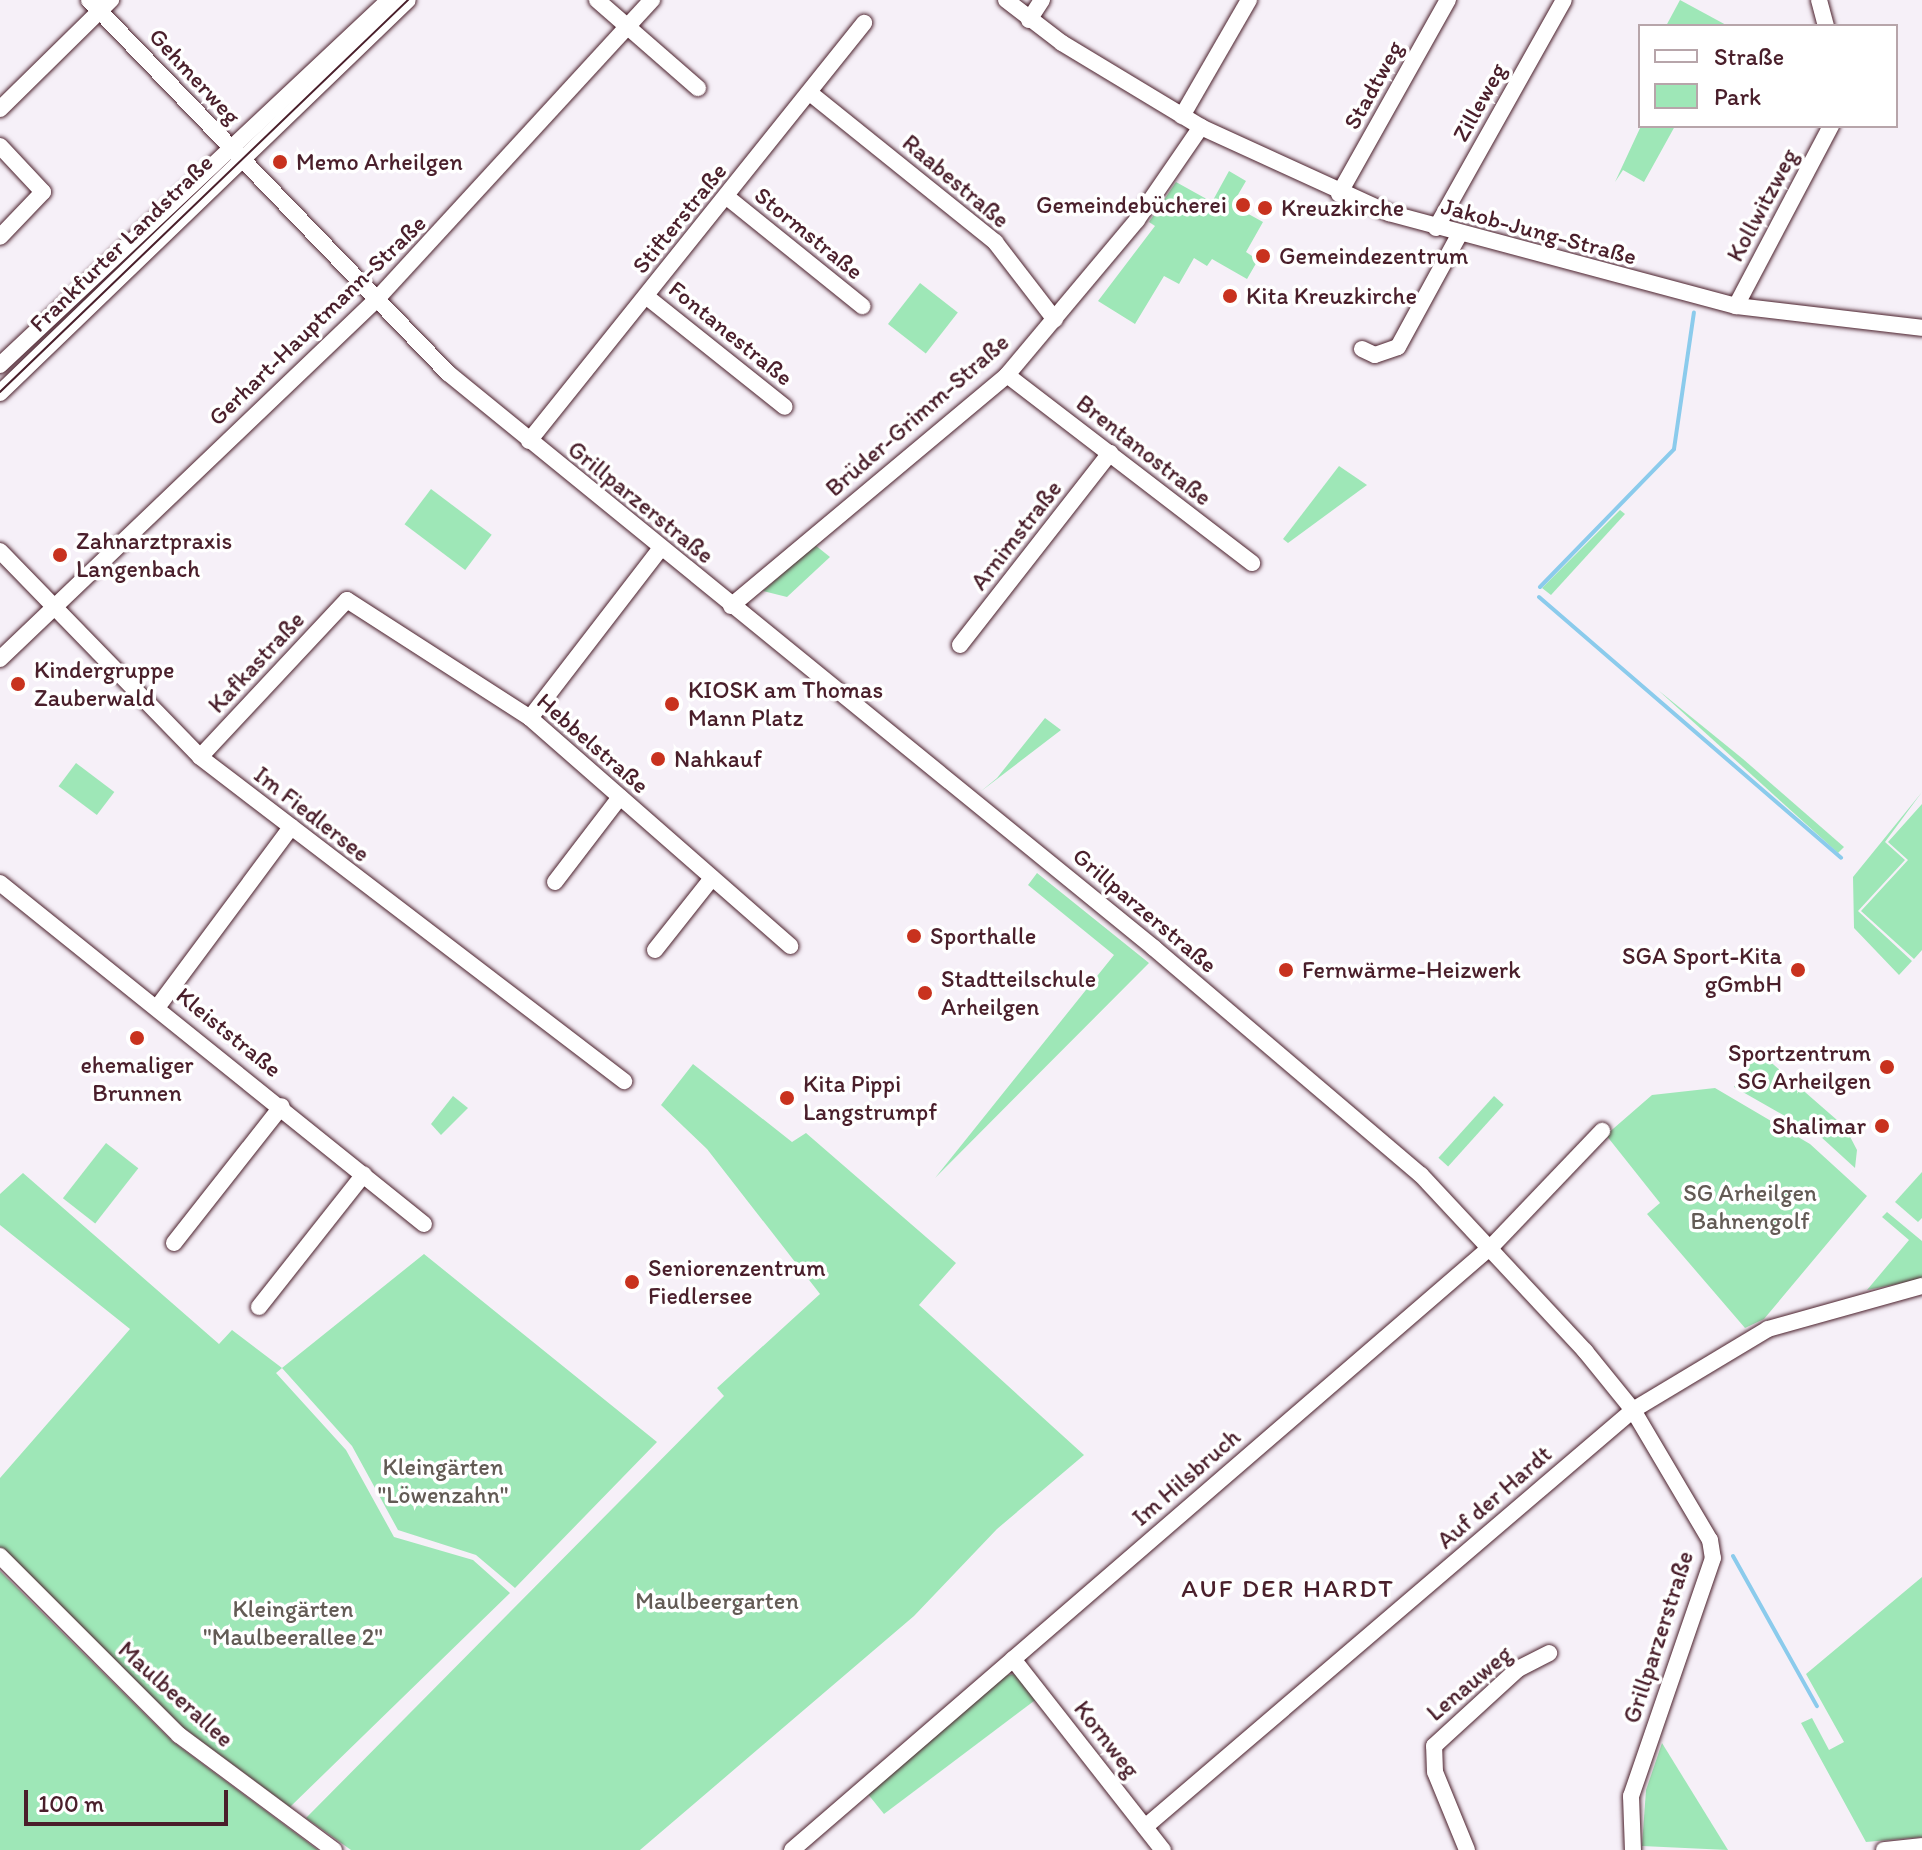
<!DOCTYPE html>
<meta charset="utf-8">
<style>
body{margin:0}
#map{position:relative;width:1922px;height:1850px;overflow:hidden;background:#f6f0f8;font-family:Itim,sans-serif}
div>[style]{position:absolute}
.green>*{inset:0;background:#9ee7b7;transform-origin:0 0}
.stream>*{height:4px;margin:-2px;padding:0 2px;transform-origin:2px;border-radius:2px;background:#8bcbec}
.roads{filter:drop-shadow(0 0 2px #4a1f2b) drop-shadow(0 0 2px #4a1f2b)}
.minor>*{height:16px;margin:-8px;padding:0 8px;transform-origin:8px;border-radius:8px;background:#fff}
.tram>*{height:2px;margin:-1px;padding:0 1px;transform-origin:1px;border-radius:1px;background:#4a1f2b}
.dots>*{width:22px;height:22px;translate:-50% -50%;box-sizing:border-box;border:4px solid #fff;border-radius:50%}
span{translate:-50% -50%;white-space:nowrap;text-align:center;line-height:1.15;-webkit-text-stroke:7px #fff;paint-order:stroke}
.street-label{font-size:24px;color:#4a1f2b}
.poi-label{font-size:24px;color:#4a1f2b}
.left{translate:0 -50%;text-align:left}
.right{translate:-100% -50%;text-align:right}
.park-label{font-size:24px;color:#635b55}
.neighbourhood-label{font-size:26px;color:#4a1f2b;letter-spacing:2px}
.legend{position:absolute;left:1638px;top:24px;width:260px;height:104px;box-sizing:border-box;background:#fff;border:2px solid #b7a5aa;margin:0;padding:10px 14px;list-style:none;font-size:24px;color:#4a1f2b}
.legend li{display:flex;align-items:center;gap:16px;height:40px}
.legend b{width:40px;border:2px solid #b7a5aa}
.scale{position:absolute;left:24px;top:1790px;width:204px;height:36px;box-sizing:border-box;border:4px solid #4a1f2b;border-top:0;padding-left:10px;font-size:24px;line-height:28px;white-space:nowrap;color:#4a1f2b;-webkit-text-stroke:6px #fff;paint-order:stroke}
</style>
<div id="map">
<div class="green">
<div style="clip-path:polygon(1680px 0,1728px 26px,1666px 26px)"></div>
<div style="clip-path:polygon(1641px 126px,1675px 126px,1644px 182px,1623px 170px,1615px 182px)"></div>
<div style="clip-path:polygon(1229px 171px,1246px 181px,1232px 205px,1263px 222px,1246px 252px,1258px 260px,1247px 279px,1212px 259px,1207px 266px,1194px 258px,1179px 284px,1164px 276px,1135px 324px,1098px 301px,1155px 226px,1149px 222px,1176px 182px,1212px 202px)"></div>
<div style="left:920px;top:283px;width:48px;height:52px;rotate:38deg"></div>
<div style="clip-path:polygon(1339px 466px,1367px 485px,1288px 543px,1283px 539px)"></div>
<div style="left:431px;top:489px;width:76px;height:44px;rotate:37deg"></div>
<div style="clip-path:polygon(1620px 510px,1625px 514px,1551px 595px,1542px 588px)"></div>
<div style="clip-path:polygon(815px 545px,830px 557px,787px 597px,763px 591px)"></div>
<div style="clip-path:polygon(1658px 690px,1743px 759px,1844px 847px,1838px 853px)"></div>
<div style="clip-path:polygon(1045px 718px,1061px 730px,980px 792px,997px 778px)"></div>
<div style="left:76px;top:763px;width:48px;height:29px;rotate:37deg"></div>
<div style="clip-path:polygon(1922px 792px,1885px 842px,1905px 860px,1858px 911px,1912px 961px,1899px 975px,1854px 928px,1853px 877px)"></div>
<div style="clip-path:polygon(1922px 804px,1922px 950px,1914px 959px,1861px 911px,1908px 860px,1888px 842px)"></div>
<div style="clip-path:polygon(1037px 873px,1149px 963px,935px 1178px,1114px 955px,1028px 885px)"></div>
<div style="clip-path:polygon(1758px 1051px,1845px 1127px,1857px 1150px,1855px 1168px,1820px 1136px,1734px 1087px)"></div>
<div style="clip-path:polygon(693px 1064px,792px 1142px,806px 1133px,956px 1263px,919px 1305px,1084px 1455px,997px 1529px,914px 1616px,640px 1850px,351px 1850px,306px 1818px,724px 1396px,717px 1388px,820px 1294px,707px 1149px,661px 1105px)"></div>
<div style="clip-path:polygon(1715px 1088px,1810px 1144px,1867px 1196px,1764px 1319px,1745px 1328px,1647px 1214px,1660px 1203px,1606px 1135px,1652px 1095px)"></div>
<div style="clip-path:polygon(453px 1096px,468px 1108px,441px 1135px,431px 1124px)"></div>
<div style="left:1494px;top:1096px;width:13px;height:83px;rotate:42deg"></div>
<div style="left:106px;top:1143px;width:41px;height:70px;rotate:38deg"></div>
<div style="clip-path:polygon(1922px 1172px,1922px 1218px,1918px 1222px,1895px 1202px)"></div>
<div style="clip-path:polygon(23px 1173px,219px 1344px,232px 1330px,282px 1368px,424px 1254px,657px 1442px,515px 1588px,476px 1555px,398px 1530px,352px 1446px,282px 1368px,276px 1373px,346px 1450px,394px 1537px,473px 1560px,510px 1593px,290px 1807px,184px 1728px,0 1547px,0 1478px,130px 1329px,0 1225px,0 1194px)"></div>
<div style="clip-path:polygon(1887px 1212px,1922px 1241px,1922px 1279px,1867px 1290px,1909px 1240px,1882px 1217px)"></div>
<div style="clip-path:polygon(0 1571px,173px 1742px,318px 1850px,0 1850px)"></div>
<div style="clip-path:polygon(1922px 1577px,1922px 1837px,1866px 1842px,1801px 1723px,1812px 1718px,1829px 1750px,1844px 1742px,1806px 1674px)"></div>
<div style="clip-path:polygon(1018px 1674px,1038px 1698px,884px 1814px,867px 1793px,1006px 1675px)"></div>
<div style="clip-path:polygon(1662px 1743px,1728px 1850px,1642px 1846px,1646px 1790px)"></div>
</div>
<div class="stream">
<div style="left:1540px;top:587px;width:192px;rotate:-45.8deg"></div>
<div style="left:1674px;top:449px;width:138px;rotate:-81.7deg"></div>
<div style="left:1539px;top:597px;width:399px;rotate:40.8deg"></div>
<div style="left:1733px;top:1556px;width:172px;rotate:60.8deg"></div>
</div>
<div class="roads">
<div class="minor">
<div style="left:89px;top:0;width:518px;rotate:46.1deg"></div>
<div style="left:448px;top:373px;width:911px;rotate:39.16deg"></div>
<div style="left:1154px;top:948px;width:350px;rotate:40.4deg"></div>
<div style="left:1421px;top:1175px;width:241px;rotate:47deg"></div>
<div style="left:1585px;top:1351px;width:76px;rotate:50.9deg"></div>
<div style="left:1633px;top:1410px;width:151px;rotate:59.4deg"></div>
<div style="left:1710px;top:1540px;width:18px;rotate:81deg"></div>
<div style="left:1713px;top:1558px;width:252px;rotate:109deg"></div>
<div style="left:1631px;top:1796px;width:54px;rotate:87.9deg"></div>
<div style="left:597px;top:0;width:134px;rotate:41.1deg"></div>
<div style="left:1006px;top:0;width:71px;rotate:37.5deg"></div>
<div style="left:1062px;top:43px;width:162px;rotate:31.1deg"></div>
<div style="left:1201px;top:127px;width:207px;rotate:24.6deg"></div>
<div style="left:1389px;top:213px;width:359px;rotate:15deg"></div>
<div style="left:1736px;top:306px;width:187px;rotate:6.7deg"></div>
<div style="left:1819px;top:0;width:27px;rotate:75deg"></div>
<div style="left:1029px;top:20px;width:24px;rotate:-57deg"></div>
<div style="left:810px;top:93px;width:238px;rotate:38.8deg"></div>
<div style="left:995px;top:242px;width:98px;rotate:52.4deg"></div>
<div style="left:0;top:109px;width:156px;rotate:-44.5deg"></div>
<div style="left:1182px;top:116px;width:134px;rotate:-60deg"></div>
<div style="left:0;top:146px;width:63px;rotate:46.9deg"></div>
<div style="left:43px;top:192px;width:62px;rotate:133.7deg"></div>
<div style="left:1339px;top:194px;width:223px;rotate:-60.7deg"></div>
<div style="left:727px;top:197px;width:174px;rotate:38.9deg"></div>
<div style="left:1436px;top:228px;width:261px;rotate:-60.7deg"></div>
<div style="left:647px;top:297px;width:176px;rotate:38.6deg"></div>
<div style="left:1736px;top:306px;width:204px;rotate:-62.2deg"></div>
<div style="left:1362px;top:349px;width:14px;rotate:25deg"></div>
<div style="left:1375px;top:355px;width:24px;rotate:-19deg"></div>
<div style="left:1398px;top:347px;width:128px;rotate:-61.4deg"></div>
<div style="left:0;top:365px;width:533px;rotate:-43.18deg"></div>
<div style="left:1007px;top:375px;width:309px;rotate:37.5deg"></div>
<div style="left:0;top:393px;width:566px;rotate:-43.93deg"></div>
<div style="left:529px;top:441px;width:536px;rotate:-51.29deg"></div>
<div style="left:0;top:551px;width:287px;rotate:45.8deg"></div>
<div style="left:200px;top:757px;width:534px;rotate:37.39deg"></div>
<div style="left:731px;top:606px;width:360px;rotate:-39.9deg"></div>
<div style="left:1007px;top:375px;width:202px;rotate:-50deg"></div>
<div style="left:1137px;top:220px;width:113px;rotate:-55.5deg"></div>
<div style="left:960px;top:645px;width:244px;rotate:-52deg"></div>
<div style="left:0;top:659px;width:520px;rotate:-43.68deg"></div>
<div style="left:376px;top:300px;width:408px;rotate:-47.4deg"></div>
<div style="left:530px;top:718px;width:215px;rotate:-52.4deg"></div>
<div style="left:200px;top:757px;width:215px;rotate:-46.9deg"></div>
<div style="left:347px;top:600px;width:218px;rotate:32.8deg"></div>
<div style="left:530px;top:718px;width:346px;rotate:41.2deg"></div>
<div style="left:555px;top:882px;width:107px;rotate:-52.6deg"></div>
<div style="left:0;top:883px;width:544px;rotate:38.81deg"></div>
<div style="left:655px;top:950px;width:92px;rotate:-51.6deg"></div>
<div style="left:159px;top:1005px;width:222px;rotate:-53.4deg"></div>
<div style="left:174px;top:1243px;width:174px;rotate:-51.8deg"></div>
<div style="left:259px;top:1307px;width:169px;rotate:-51.7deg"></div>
<div style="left:0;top:1556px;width:253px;rotate:45deg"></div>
<div style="left:179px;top:1735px;width:193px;rotate:36.6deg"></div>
<div style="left:1013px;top:1659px;width:243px;rotate:51.9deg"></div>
<div style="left:1145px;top:1827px;width:642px;rotate:-40.51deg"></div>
<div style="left:1633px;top:1410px;width:157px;rotate:-31deg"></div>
<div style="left:1768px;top:1329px;width:160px;rotate:-15.6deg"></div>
<div style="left:792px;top:1850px;width:926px;rotate:-40.8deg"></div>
<div style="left:1493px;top:1245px;width:158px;rotate:-46.3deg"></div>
<div style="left:1467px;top:1850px;width:84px;rotate:-112.3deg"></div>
<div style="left:1435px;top:1772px;width:26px;rotate:-92deg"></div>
<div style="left:1434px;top:1746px;width:114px;rotate:-42.5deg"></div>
<div style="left:1518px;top:1669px;width:35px;rotate:-27deg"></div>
<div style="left:1884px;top:1850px;width:38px;rotate:-6deg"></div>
</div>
</div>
<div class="tram">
<div style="left:0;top:392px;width:566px;rotate:-43.85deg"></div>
</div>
<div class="dots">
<div style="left:280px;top:162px;background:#c8321e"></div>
<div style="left:1243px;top:205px;background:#c8321e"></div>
<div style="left:1265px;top:208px;background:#c8321e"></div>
<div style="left:1263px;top:256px;background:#c8321e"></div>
<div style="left:1230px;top:296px;background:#c8321e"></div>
<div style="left:60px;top:555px;background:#c8321e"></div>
<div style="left:18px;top:684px;background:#c8321e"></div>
<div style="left:672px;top:704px;background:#c8321e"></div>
<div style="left:658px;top:759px;background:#c8321e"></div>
<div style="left:914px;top:936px;background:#c8321e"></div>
<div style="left:1286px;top:970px;background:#c8321e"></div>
<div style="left:1798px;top:970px;background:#c8321e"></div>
<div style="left:925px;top:993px;background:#c8321e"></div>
<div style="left:137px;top:1038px;background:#c8321e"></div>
<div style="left:1887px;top:1067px;background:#c8321e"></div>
<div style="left:787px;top:1098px;background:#c8321e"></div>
<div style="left:1882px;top:1126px;background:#c8321e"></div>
<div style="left:632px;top:1282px;background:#c8321e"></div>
</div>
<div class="street-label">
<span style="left:195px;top:76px;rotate:47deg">Gehmerweg</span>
<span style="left:1373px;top:85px;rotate:-61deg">Stadtweg</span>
<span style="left:1479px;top:102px;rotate:-61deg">Zilleweg</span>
<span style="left:956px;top:181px;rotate:40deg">Raabestraße</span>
<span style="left:1762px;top:205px;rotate:-62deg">Kollwitzweg</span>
<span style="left:679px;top:218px;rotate:-51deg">Stifterstraße</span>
<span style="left:1539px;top:231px;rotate:15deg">Jakob-Jung-Straße</span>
<span style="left:809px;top:233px;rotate:39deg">Stormstraße</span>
<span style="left:121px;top:243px;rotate:-44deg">Frankfurter Landstraße</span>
<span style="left:317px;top:320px;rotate:-44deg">Gerhart-Hauptmann-Straße</span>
<span style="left:731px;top:333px;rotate:39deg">Fontanestraße</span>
<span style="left:917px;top:415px;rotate:-41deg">Brüder-Grimm-Straße</span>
<span style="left:1144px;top:450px;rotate:38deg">Brentanostraße</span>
<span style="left:641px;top:502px;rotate:39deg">Grillparzerstraße</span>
<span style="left:1016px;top:535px;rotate:-52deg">Arnimstraße</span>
<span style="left:256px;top:662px;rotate:-47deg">Kafkastraße</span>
<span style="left:593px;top:743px;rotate:41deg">Hebbelstraße</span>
<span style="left:312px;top:814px;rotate:38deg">Im Fiedlersee</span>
<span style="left:1145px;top:910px;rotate:40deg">Grillparzerstraße</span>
<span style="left:229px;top:1032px;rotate:39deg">Kleiststraße</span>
<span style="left:1186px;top:1477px;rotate:-41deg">Im Hilsbruch</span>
<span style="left:1494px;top:1497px;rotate:-41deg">Auf der Hardt</span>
<span style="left:1658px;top:1637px;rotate:-72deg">Grillparzerstraße</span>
<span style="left:1469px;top:1683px;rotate:-40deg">Lenauweg</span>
<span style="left:176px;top:1694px;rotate:42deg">Maulbeerallee</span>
<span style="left:1107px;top:1739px;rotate:52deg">Kornweg</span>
</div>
<div class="poi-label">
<span class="left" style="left:296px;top:162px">Memo Arheilgen</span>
<span class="right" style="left:1227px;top:205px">Gemeindebücherei</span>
<span class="left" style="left:1281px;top:208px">Kreuzkirche</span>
<span class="left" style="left:1279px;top:256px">Gemeindezentrum</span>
<span class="left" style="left:1246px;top:296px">Kita Kreuzkirche</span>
<span class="left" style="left:76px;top:555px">Zahnarztpraxis<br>Langenbach</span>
<span class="left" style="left:34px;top:684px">Kindergruppe<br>Zauberwald</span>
<span class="left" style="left:688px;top:704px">KIOSK am Thomas<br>Mann Platz</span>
<span class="left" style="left:674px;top:759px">Nahkauf</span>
<span class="left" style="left:930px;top:936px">Sporthalle</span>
<span class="right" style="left:1782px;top:970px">SGA Sport-Kita<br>gGmbH</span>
<span class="left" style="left:1302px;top:970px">Fernwärme-Heizwerk</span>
<span class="left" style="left:941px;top:993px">Stadtteilschule<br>Arheilgen</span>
<span class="right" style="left:1871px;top:1067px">Sportzentrum<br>SG Arheilgen</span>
<span style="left:137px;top:1079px">ehemaliger<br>Brunnen</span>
<span class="left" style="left:803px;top:1098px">Kita Pippi<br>Langstrumpf</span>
<span class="right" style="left:1866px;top:1126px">Shalimar</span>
<span class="left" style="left:648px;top:1282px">Seniorenzentrum<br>Fiedlersee</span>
</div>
<div class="park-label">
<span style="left:1750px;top:1207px">SG Arheilgen<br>Bahnengolf</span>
<span style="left:443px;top:1481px">Kleingärten<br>"Löwenzahn"</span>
<span style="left:717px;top:1601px">Maulbeergarten</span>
<span style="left:293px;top:1623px">Kleingärten<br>"Maulbeerallee 2"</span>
</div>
<div class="neighbourhood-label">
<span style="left:1288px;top:1589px">AUF DER HARDT</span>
</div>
<ul class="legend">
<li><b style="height:10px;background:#fff"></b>Straße</li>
<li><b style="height:22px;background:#9ee7b7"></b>Park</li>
</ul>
<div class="scale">100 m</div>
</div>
